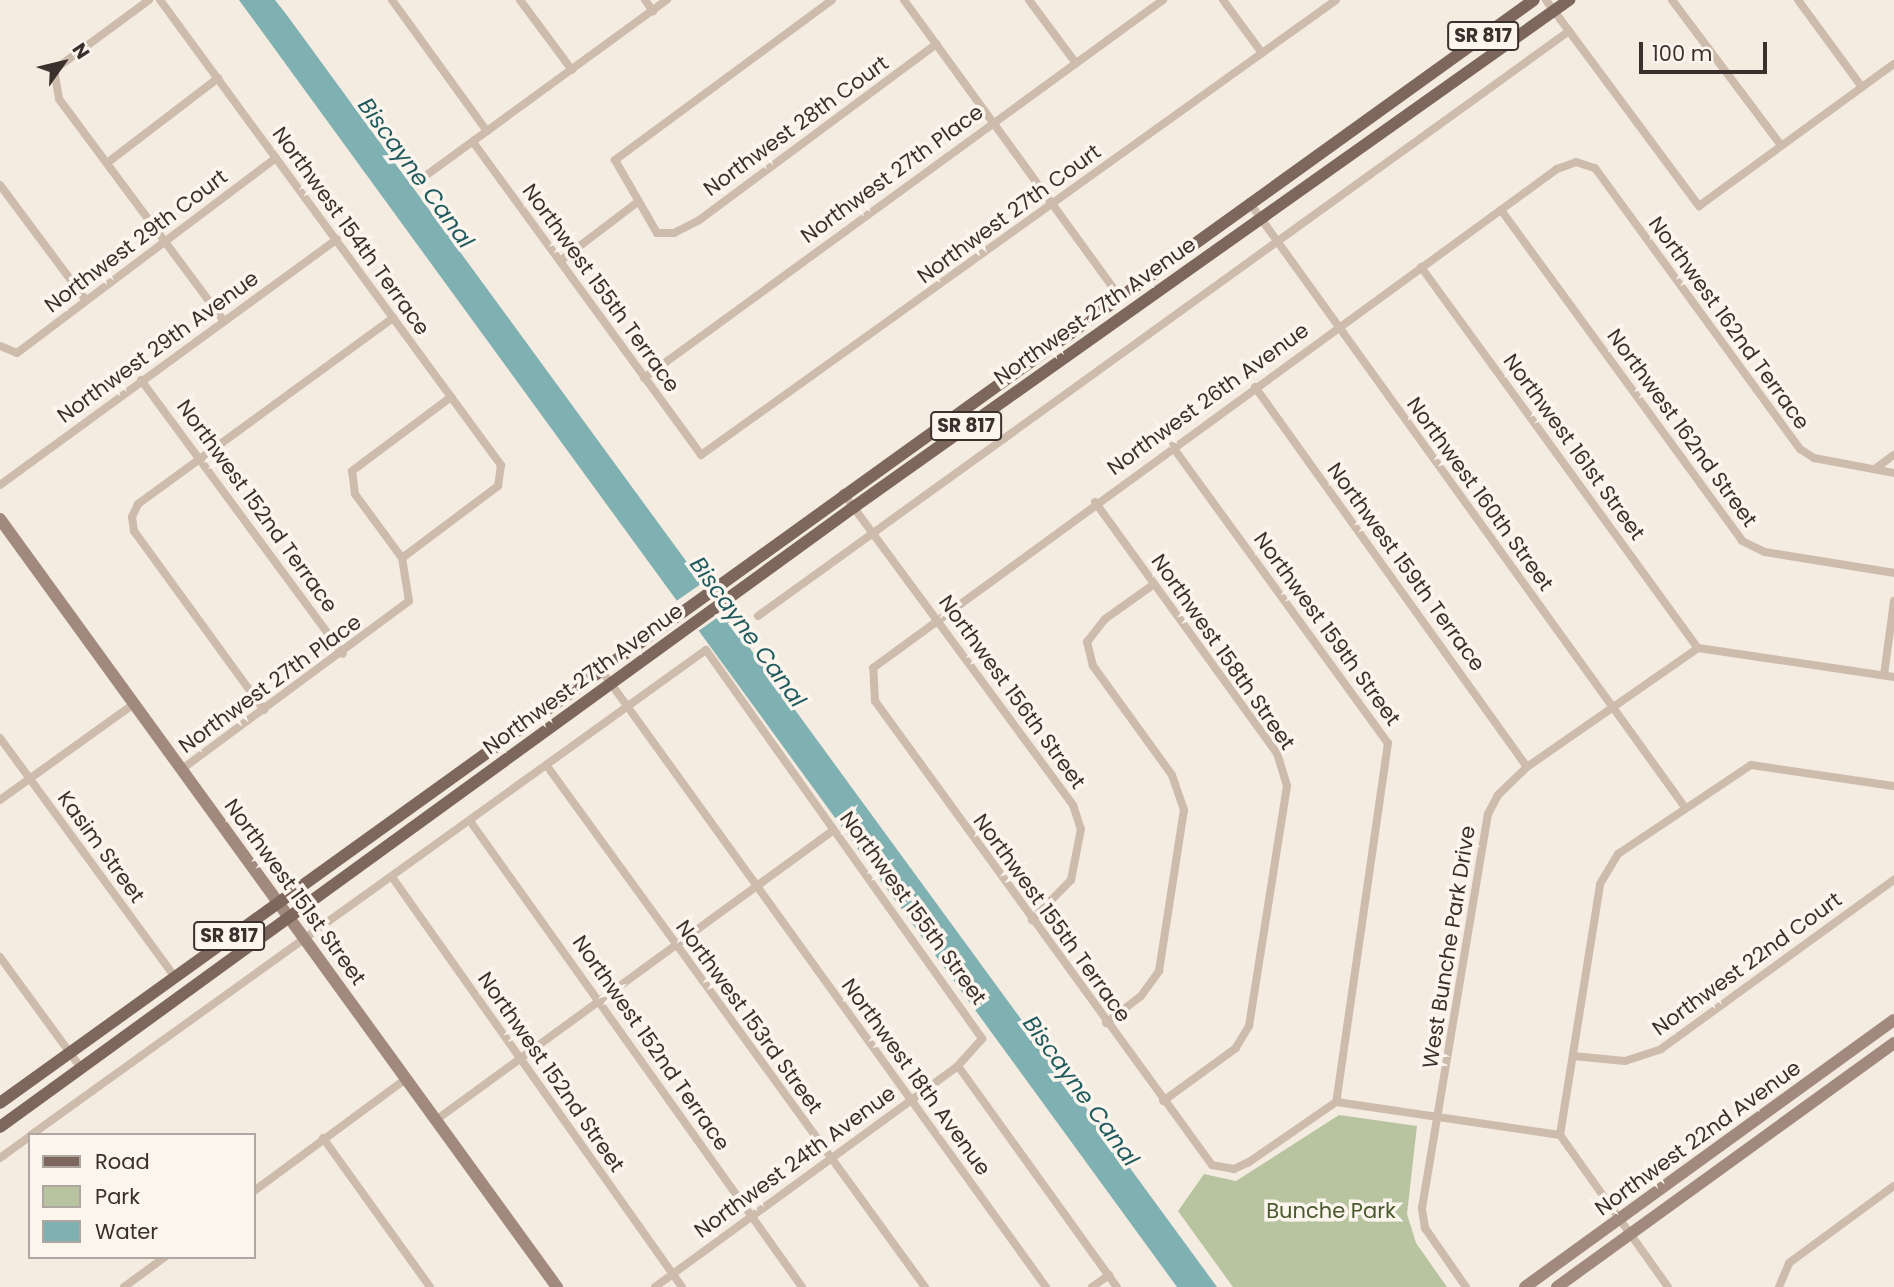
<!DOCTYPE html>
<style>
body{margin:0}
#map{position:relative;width:1894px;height:1287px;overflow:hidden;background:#f4ebe1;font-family:Poppins,sans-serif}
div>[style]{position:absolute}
.green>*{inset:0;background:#b8c4a0}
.water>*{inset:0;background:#7fb0b2}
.pier>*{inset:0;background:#f4ebe1;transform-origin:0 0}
.street>*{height:8px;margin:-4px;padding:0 4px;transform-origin:4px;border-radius:4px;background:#cdbbac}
.secondary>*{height:12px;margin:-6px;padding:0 6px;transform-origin:6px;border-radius:6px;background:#a18a7d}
.primary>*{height:12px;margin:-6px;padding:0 6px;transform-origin:6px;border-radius:6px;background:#7d675c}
span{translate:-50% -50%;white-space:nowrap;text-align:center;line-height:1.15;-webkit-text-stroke:7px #fbf5ee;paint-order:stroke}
.shield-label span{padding:2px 5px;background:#fbf5ee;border:2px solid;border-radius:5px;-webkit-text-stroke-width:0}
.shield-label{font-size:19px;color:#3b302b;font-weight:700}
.street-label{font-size:21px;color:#3b302b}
.park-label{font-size:21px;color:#4a5a2e}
.water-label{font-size:23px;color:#1f5a5e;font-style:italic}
.legend{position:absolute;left:28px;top:1133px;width:228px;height:126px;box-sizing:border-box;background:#fbf5ee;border:2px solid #aea6a0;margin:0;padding:9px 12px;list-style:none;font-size:21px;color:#3b302b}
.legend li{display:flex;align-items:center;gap:14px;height:35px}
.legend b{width:35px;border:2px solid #aea6a0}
.north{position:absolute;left:28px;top:28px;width:70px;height:70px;-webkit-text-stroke:5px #fbf5ee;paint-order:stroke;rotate:56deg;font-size:19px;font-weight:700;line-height:28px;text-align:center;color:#3b302b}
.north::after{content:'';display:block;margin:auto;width:24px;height:32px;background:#3b302b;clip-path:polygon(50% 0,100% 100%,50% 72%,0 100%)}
.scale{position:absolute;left:1639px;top:42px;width:128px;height:32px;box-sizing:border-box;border:4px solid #3b302b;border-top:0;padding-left:9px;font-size:21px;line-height:24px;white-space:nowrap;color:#3b302b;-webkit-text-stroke:5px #fbf5ee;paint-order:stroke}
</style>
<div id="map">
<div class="green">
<div style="clip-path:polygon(1339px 1115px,1417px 1126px,1407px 1214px,1416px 1243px,1447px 1287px,1233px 1287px,1178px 1211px,1204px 1174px,1236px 1181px)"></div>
</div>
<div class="water">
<div style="clip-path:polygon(239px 0,275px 0,286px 14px,1217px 1287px,1177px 1287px)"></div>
</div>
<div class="pier">
<div style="left:708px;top:579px;width:37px;height:39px;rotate:55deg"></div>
</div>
<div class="street">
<div style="left:149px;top:0;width:118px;rotate:143.6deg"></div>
<div style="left:54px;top:70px;width:29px;rotate:80deg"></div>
<div style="left:59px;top:99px;width:277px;rotate:53.4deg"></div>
<div style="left:160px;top:0;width:577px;rotate:53.75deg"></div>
<div style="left:501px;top:465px;width:21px;rotate:98deg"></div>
<div style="left:498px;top:486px;width:120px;rotate:143.1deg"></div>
<div style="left:392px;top:0;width:162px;rotate:54.1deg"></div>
<div style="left:520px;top:0;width:87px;rotate:53.4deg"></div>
<div style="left:645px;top:0;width:14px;rotate:54deg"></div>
<div style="left:832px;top:0;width:270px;rotate:143.6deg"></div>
<div style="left:615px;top:160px;width:84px;rotate:60.1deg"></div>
<div style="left:657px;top:233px;width:17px"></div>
<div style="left:674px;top:233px;width:27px;rotate:-27deg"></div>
<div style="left:698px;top:221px;width:297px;rotate:-36.6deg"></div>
<div style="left:904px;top:0;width:364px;rotate:54deg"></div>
<div style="left:1029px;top:0;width:77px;rotate:53.4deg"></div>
<div style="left:1223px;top:0;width:66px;rotate:53.7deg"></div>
<div style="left:1546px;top:0;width:257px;rotate:53.4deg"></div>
<div style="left:1699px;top:206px;width:241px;rotate:-36.1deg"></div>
<div style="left:1672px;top:0;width:181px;rotate:53.1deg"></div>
<div style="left:1798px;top:0;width:108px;rotate:53.7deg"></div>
<div style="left:473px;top:142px;width:387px;rotate:53.9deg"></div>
<div style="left:701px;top:455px;width:781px;rotate:-35.62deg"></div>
<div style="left:107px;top:163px;width:140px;rotate:-37.4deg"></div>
<div style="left:428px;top:174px;width:296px;rotate:-36.1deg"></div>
<div style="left:0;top:185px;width:142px;rotate:53.3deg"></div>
<div style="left:1249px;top:202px;width:744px;rotate:54.24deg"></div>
<div style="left:1501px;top:210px;width:409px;rotate:53.9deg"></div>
<div style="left:1742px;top:541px;width:25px;rotate:26deg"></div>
<div style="left:1765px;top:552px;width:131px;rotate:9.2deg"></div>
<div style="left:560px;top:261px;width:94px;rotate:-37.2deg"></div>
<div style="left:1421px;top:267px;width:471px;rotate:54deg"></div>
<div style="left:0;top:346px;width:18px;rotate:22deg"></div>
<div style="left:17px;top:353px;width:324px;rotate:-37deg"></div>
<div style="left:644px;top:378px;width:642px;rotate:-36.07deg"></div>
<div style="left:141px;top:380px;width:340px;rotate:53.6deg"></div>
<div style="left:1255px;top:387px;width:467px;rotate:54.4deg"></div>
<div style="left:1172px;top:446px;width:367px;rotate:54deg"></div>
<div style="left:1388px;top:743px;width:363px;rotate:98.2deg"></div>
<div style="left:1876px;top:468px;width:22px;rotate:-36deg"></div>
<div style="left:0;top:485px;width:417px;rotate:-36.1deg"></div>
<div style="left:843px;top:493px;width:388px;rotate:53.6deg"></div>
<div style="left:1073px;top:805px;width:25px;rotate:72deg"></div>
<div style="left:1081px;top:829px;width:52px;rotate:101.1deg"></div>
<div style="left:1071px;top:880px;width:56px;rotate:134.3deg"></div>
<div style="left:1095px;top:502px;width:310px;rotate:54.1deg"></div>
<div style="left:1277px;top:753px;width:34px;rotate:73deg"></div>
<div style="left:1287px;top:786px;width:243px;rotate:99deg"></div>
<div style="left:1249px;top:1026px;width:26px;rotate:121deg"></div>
<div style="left:1236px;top:1048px;width:90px;rotate:144deg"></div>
<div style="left:758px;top:616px;width:1000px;rotate:-35.8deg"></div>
<div style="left:599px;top:667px;width:764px;rotate:54.21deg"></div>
<div style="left:1884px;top:675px;width:75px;rotate:-82.3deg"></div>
<div style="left:264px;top:710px;width:221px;rotate:-126deg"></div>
<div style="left:134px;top:531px;width:14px;rotate:-98deg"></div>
<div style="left:132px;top:517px;width:14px;rotate:-65deg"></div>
<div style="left:138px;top:504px;width:316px;rotate:-36.1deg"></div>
<div style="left:0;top:738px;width:295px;rotate:53.8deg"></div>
<div style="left:547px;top:766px;width:644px;rotate:54.04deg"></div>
<div style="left:182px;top:769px;width:282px;rotate:-36.5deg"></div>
<div style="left:409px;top:601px;width:44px;rotate:-99.2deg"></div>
<div style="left:402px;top:558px;width:79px;rotate:-126.3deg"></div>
<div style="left:355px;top:494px;width:23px;rotate:-97deg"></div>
<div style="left:352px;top:471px;width:124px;rotate:-36.8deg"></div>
<div style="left:0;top:800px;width:166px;rotate:-35.7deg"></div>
<div style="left:470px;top:821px;width:572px;rotate:54.53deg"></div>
<div style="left:392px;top:877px;width:502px;rotate:54.73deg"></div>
<div style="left:0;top:957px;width:137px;rotate:53.9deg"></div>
<div style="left:1106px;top:1023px;width:44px;rotate:-37.6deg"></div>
<div style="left:1141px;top:996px;width:31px;rotate:-54deg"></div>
<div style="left:1159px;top:971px;width:163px;rotate:-81.2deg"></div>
<div style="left:1184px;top:810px;width:37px;rotate:-109deg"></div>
<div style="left:1172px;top:775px;width:135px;rotate:-125.9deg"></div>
<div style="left:1093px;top:666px;width:25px;rotate:-104deg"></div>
<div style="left:1087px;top:642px;width:29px;rotate:-52deg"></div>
<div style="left:1105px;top:619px;width:60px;rotate:-35.5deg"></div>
<div style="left:1573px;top:1056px;width:52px;rotate:5.5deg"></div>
<div style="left:1625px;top:1061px;width:38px;rotate:-18deg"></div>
<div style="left:1661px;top:1049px;width:288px;rotate:-36deg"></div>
<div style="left:958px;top:1066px;width:272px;rotate:54.3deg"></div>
<div style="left:436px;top:1120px;width:491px;rotate:-36.1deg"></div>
<div style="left:31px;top:1135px;width:831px;rotate:-35.7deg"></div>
<div style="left:706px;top:650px;width:477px;rotate:54.6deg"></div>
<div style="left:982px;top:1039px;width:36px;rotate:132deg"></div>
<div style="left:958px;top:1066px;width:375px;rotate:143.9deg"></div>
<div style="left:1560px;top:1135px;width:226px;rotate:-171.6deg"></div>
<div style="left:1336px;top:1102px;width:106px;rotate:145.4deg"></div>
<div style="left:1249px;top:1162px;width:17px;rotate:155deg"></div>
<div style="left:1234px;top:1169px;width:22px;rotate:-170deg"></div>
<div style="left:1212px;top:1165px;width:573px;rotate:-125.99deg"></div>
<div style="left:875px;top:701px;width:33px;rotate:-93deg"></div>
<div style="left:873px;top:668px;width:847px;rotate:-36.11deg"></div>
<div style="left:1557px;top:169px;width:20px;rotate:-20deg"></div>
<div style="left:1576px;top:162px;width:20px;rotate:18deg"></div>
<div style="left:1595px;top:168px;width:348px;rotate:53.9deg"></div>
<div style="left:1800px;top:449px;width:17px;rotate:33deg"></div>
<div style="left:1814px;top:458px;width:81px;rotate:10.6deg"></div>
<div style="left:1560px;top:1135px;width:254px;rotate:-80.9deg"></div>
<div style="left:1600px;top:884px;width:35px;rotate:-59deg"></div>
<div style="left:1618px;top:854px;width:160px;rotate:-33.8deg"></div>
<div style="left:1751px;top:765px;width:145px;rotate:8.4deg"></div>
<div style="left:1560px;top:1135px;width:186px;rotate:54.6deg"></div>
<div style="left:323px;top:1138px;width:183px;rotate:54.3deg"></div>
<div style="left:0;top:1158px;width:37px;rotate:-36deg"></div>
<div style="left:254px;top:1191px;width:189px;rotate:-36.4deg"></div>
<div style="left:124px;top:1287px;width:51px;rotate:-36.2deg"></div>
<div style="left:1092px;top:1287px;width:21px;rotate:-35deg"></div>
<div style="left:1466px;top:1287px;width:72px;rotate:-124.8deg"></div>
<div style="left:1425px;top:1228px;width:20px;rotate:-99deg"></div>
<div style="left:1422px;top:1208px;width:399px;rotate:-80.5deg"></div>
<div style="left:1488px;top:814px;width:21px;rotate:-62deg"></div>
<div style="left:1498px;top:795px;width:40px;rotate:-44deg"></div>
<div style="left:1527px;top:767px;width:208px;rotate:-34.8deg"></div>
<div style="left:1698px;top:648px;width:198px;rotate:8.4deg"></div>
<div style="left:1779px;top:1287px;width:26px;rotate:-67deg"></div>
<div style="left:1789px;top:1263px;width:130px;rotate:-36.3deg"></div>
</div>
<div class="secondary">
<div style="left:0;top:519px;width:949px;rotate:54.05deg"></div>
<div style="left:1525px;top:1287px;width:455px;rotate:-35.9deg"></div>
<div style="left:1557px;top:1287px;width:416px;rotate:-35.9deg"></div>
</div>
<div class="primary">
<div style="left:0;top:1103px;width:1889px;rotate:-35.72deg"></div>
<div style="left:0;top:1127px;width:1055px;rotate:-35.98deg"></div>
<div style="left:854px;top:507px;width:877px;rotate:-35.34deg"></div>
</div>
<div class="shield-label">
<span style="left:1483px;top:36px">SR 817</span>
<span style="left:966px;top:426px">SR 817</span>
<span style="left:229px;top:936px">SR 817</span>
</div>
<div class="street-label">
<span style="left:796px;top:126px;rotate:-36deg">Northwest 28th Court</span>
<span style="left:892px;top:174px;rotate:-36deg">Northwest 27th Place</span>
<span style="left:1009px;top:214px;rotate:-36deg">Northwest 27th Court</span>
<span style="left:351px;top:231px;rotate:54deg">Northwest 154th Terrace</span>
<span style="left:136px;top:241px;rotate:-37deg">Northwest 29th Court</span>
<span style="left:601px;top:288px;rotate:54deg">Northwest 155th Terrace</span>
<span style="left:1095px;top:311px;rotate:-35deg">Northwest 27th Avenue</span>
<span style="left:1729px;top:323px;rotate:54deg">Northwest 162nd Terrace</span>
<span style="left:158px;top:347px;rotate:-36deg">Northwest 29th Avenue</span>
<span style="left:1208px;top:399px;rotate:-36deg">Northwest 26th Avenue</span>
<span style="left:1682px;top:428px;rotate:54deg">Northwest 162nd Street</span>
<span style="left:1574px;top:447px;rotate:54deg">Northwest 161st Street</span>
<span style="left:1480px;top:494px;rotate:54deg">Northwest 160th Street</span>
<span style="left:257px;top:506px;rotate:54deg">Northwest 152nd Terrace</span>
<span style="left:1406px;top:567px;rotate:54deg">Northwest 159th Terrace</span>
<span style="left:1327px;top:629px;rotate:54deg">Northwest 159th Street</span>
<span style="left:1223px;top:652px;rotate:55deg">Northwest 158th Street</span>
<span style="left:583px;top:679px;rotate:-36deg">Northwest 27th Avenue</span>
<span style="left:270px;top:684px;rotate:-36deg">Northwest 27th Place</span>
<span style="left:1012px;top:692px;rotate:54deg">Northwest 156th Street</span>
<span style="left:101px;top:847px;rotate:54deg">Kasim Street</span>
<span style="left:295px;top:892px;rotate:54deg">Northwest 151st Street</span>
<span style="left:913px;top:908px;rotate:54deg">Northwest 155th Street</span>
<span style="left:1052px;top:918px;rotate:54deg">Northwest 155th Terrace</span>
<span style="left:1449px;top:947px;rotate:-81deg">West Bunche Park Drive</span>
<span style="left:1747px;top:964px;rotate:-36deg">Northwest 22nd Court</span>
<span style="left:749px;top:1017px;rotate:54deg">Northwest 153rd Street</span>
<span style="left:651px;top:1043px;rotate:55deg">Northwest 152nd Terrace</span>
<span style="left:551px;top:1072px;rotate:55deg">Northwest 152nd Street</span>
<span style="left:916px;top:1077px;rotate:54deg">Northwest 18th Avenue</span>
<span style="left:1698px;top:1138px;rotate:-36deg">Northwest 22nd Avenue</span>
<span style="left:795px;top:1162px;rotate:-36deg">Northwest 24th Avenue</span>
</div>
<div class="park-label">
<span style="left:1331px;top:1211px">Bunche Park</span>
</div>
<div class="water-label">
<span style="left:416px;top:173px;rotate:54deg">Biscayne Canal</span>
<span style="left:748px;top:632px;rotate:54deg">Biscayne Canal</span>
<span style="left:1081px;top:1091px;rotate:54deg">Biscayne Canal</span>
</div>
<ul class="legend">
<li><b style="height:9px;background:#7d675c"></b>Road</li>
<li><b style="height:19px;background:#b8c4a0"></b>Park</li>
<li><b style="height:19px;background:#7fb0b2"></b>Water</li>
</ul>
<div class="north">N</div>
<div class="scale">100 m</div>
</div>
